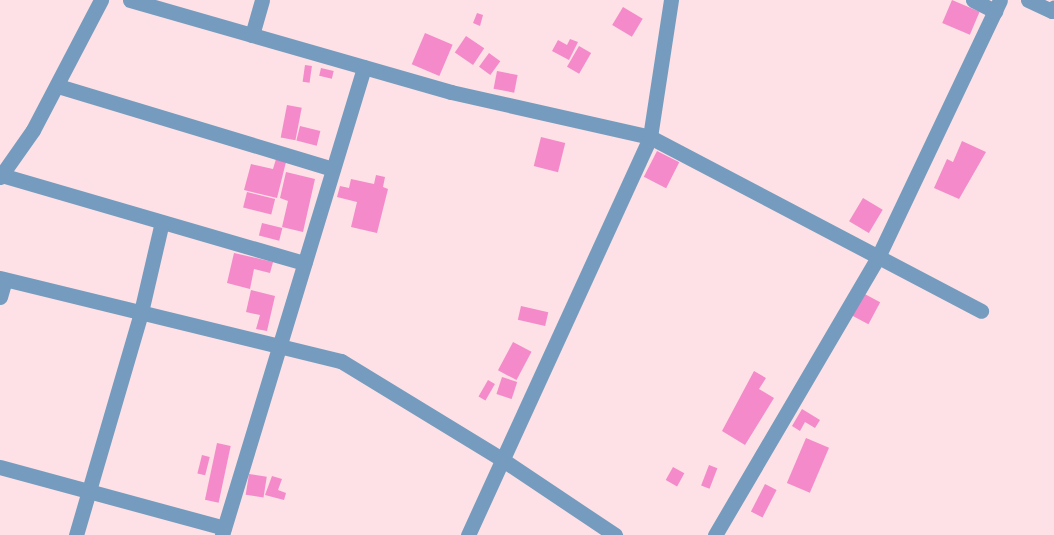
<!DOCTYPE html>
<style>
body{margin:0}
#map{position:relative;width:1054px;height:535px;overflow:hidden;background:#fde1e6;font-family:"DejaVu Sans",sans-serif}
div>[style]{position:absolute}
.building>*{inset:0;background:#f48ac9;transform-origin:0 0}
.minor>*{height:15px;margin:-7.5px;padding:0 7.5px;transform-origin:7.5px;border-radius:7.5px;background:#759cbe}
span{translate:-50% -50%;white-space:nowrap;text-align:center;line-height:1.15;-webkit-text-stroke:4px #fde1e6;paint-order:stroke}
</style>
<div id="map">
<div class="building">
<div style="left:952px;top:0;width:30px;height:25px;rotate:23deg"></div>
<div style="left:623px;top:7px;width:23px;height:21px;rotate:31deg"></div>
<div style="clip-path:polygon(477px 13px,483px 15px,480px 26px,473px 23px)"></div>
<div style="left:425px;top:33px;width:30px;height:34px;rotate:23deg"></div>
<div style="left:466px;top:36px;width:22px;height:20px;rotate:34deg"></div>
<div style="clip-path:polygon(570px 39px,578px 42px,569px 60px,552px 51px,558px 40px,567px 45px)"></div>
<div style="left:579px;top:46px;width:14px;height:24px;rotate:30deg"></div>
<div style="left:489px;top:53px;width:14px;height:17px;rotate:36deg"></div>
<div style="left:305px;top:65px;width:7px;height:17px;rotate:8deg"></div>
<div style="left:321px;top:68px;width:13px;height:8px;rotate:13deg"></div>
<div style="left:497px;top:71px;width:21px;height:18px;rotate:11deg"></div>
<div style="left:287px;top:105px;width:15px;height:33px;rotate:11deg"></div>
<div style="left:300px;top:126px;width:21px;height:15px;rotate:14deg"></div>
<div style="left:541px;top:137px;width:25px;height:30px;rotate:14deg"></div>
<div style="clip-path:polygon(962px 141px,986px 152px,959px 199px,934px 188px,947px 159px,953px 162px)"></div>
<div style="left:657px;top:151px;width:25px;height:29px;rotate:27deg"></div>
<div style="clip-path:polygon(276px 159px,286px 162px,277px 198px,244px 190px,251px 164px,273px 169px)"></div>
<div style="clip-path:polygon(286px 172px,315px 179px,303px 232px,282px 227px,288px 201px,280px 198px)"></div>
<div style="clip-path:polygon(376px 175px,385px 177px,383px 187px,388px 189px,377px 233px,351px 227px,357px 202px,337px 197px,340px 186px,349px 188px,351px 179px,374px 184px)"></div>
<div style="left:247px;top:192px;width:29px;height:16px;rotate:14deg"></div>
<div style="left:863px;top:198px;width:23px;height:27px;rotate:31deg"></div>
<div style="left:262px;top:223px;width:21px;height:13px;rotate:14deg"></div>
<div style="clip-path:polygon(234px 253px,273px 262px,270px 273px,254px 269px,250px 289px,227px 283px)"></div>
<div style="clip-path:polygon(251px 290px,275px 296px,267px 331px,256px 329px,260px 315px,246px 312px)"></div>
<div style="left:859px;top:291px;width:24px;height:25px;rotate:28deg"></div>
<div style="left:521px;top:306px;width:28px;height:14px;rotate:13deg"></div>
<div style="left:513px;top:342px;width:21px;height:32px;rotate:28deg"></div>
<div style="clip-path:polygon(754px 371px,766px 378px,759px 389px,774px 398px,745px 445px,722px 431px)"></div>
<div style="left:502px;top:377px;width:16px;height:18px;rotate:18deg"></div>
<div style="left:488px;top:380px;width:8px;height:19px;rotate:30deg"></div>
<div style="clip-path:polygon(802px 409px,820px 420px,815px 428px,805px 422px,800px 431px,792px 426px)"></div>
<div style="left:806px;top:438px;width:25px;height:49px;rotate:23deg"></div>
<div style="left:217px;top:443px;width:14px;height:58px;rotate:12deg"></div>
<div style="left:202px;top:455px;width:8px;height:19px;rotate:14deg"></div>
<div style="left:709px;top:465px;width:9px;height:22px;rotate:21deg"></div>
<div style="left:673px;top:467px;width:13px;height:15px;rotate:29deg"></div>
<div style="left:249px;top:474px;width:18px;height:21px;rotate:9deg"></div>
<div style="clip-path:polygon(272px 476px,282px 479px,278px 490px,286px 493px,284px 500px,265px 495px)"></div>
<div style="left:765px;top:484px;width:13px;height:31px;rotate:27deg"></div>
</div>
<div class="minor">
<div style="left:130px;top:0;width:334px;rotate:16deg"></div>
<div style="left:451px;top:92px;width:204px;rotate:12.7deg"></div>
<div style="left:650px;top:137px;width:374px;rotate:27.7deg"></div>
<div style="left:973px;top:0;width:25px;rotate:27deg"></div>
<div style="left:1028px;top:0;width:26px;rotate:25deg"></div>
<div style="left:1052px;top:11px;width:4px;rotate:-63deg"></div>
<div style="left:252px;top:35px;width:36px;rotate:-74deg"></div>
<div style="left:58px;top:86px;width:287px;rotate:16.8deg"></div>
<div style="left:1px;top:175px;width:316px;rotate:16.2deg"></div>
<div style="left:0;top:177px;width:57px;rotate:-54.9deg"></div>
<div style="left:33px;top:130px;width:147px;rotate:-62.4deg"></div>
<div style="left:0;top:278px;width:351px;rotate:13.7deg"></div>
<div style="left:341px;top:361px;width:190px;rotate:31.4deg"></div>
<div style="left:503px;top:460px;width:135px;rotate:33.8deg"></div>
<div style="left:0;top:297px;width:18px;rotate:-74deg"></div>
<div style="left:0;top:467px;width:232px;rotate:15.2deg"></div>
<div style="left:76px;top:535px;width:232px;rotate:-73.7deg"></div>
<div style="left:141px;top:312px;width:92px;rotate:-76.9deg"></div>
<div style="left:222px;top:535px;width:489px;rotate:-73.1deg"></div>
<div style="left:468px;top:535px;width:438px;rotate:-65.4deg"></div>
<div style="left:650px;top:137px;width:139px;rotate:-81.3deg"></div>
<div style="left:715px;top:535px;width:322px;rotate:-59.6deg"></div>
<div style="left:878px;top:257px;width:284px;rotate:-64.6deg"></div>
</div>
</div>
